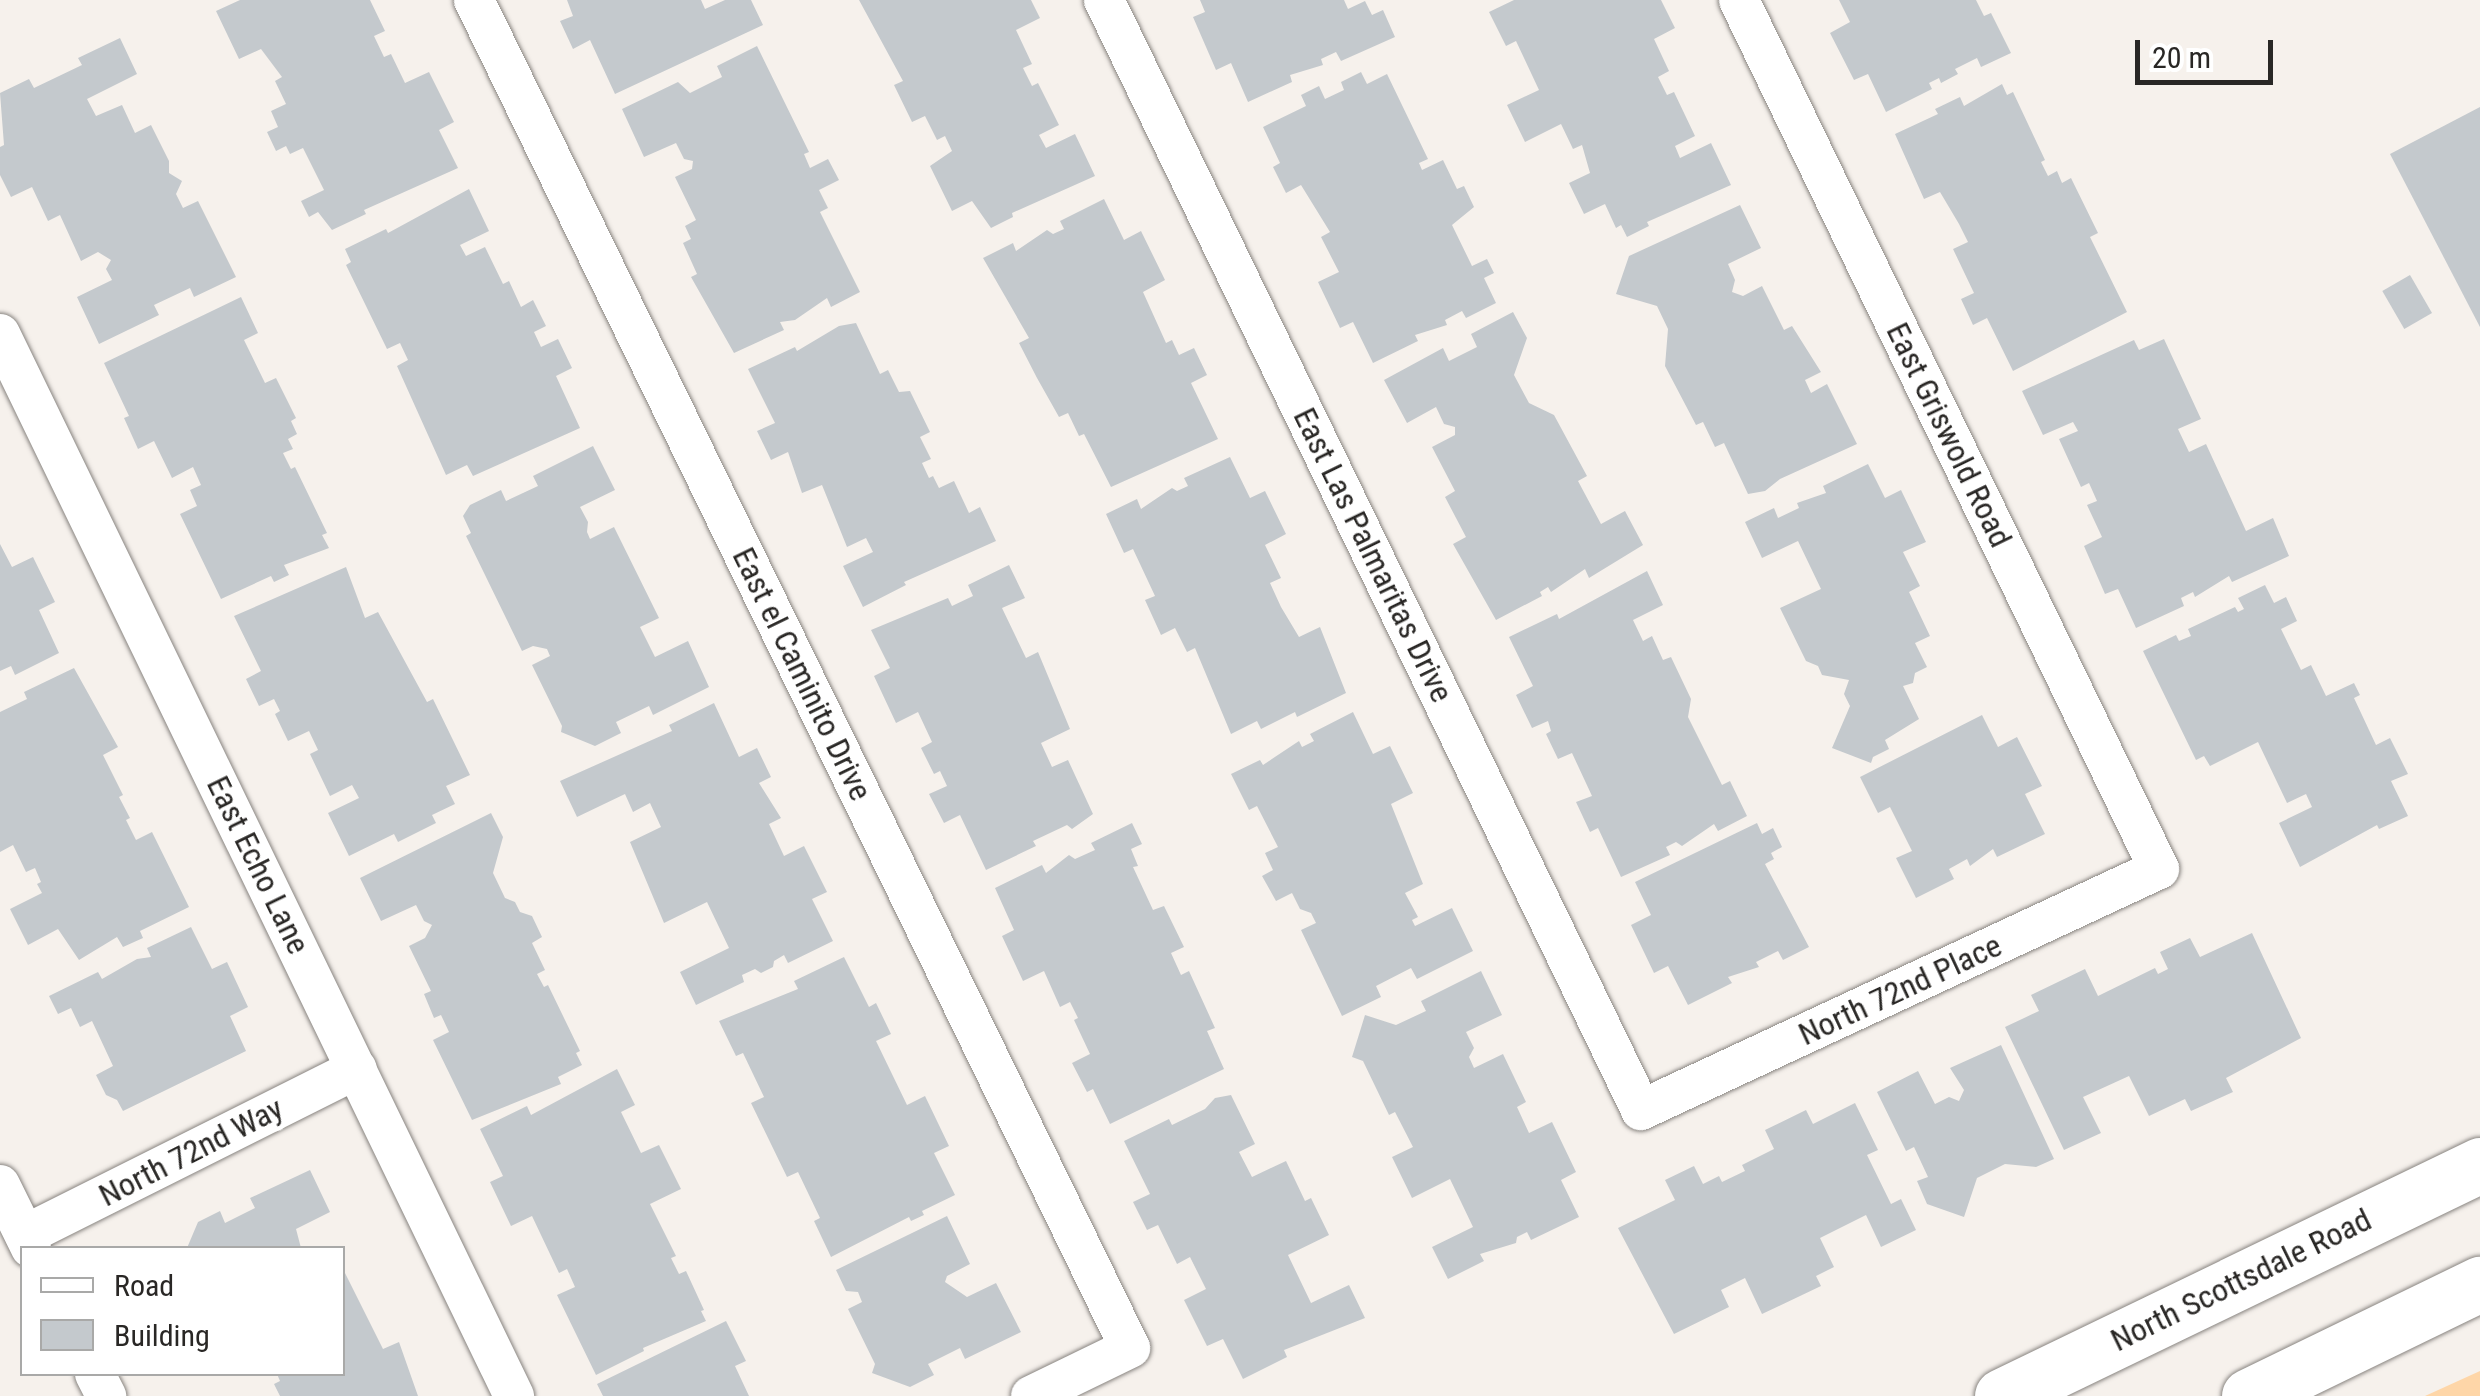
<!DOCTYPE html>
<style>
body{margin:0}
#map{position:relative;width:2480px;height:1396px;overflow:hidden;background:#f6f1ec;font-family:"Roboto Condensed",sans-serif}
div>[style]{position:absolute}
.green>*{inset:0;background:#fed6a8}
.building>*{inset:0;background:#c4c9cd;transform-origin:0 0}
.roads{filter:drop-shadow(0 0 2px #888480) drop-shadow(0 0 2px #888480)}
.minor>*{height:40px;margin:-20px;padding:0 20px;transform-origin:20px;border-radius:20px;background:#fff}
.primary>*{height:55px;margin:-27.5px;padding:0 27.5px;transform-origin:27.5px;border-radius:27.5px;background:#fff}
span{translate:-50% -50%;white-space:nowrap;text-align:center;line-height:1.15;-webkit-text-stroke:9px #fff;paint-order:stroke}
.street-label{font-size:32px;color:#292725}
.legend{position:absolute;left:20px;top:1246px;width:325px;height:130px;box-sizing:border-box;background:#fff;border:2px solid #a9a9a8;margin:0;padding:12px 18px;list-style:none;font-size:30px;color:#292725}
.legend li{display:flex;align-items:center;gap:20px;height:50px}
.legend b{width:50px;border:2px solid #a9a9a8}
.scale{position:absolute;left:2135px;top:40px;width:138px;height:45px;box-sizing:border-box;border:5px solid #292725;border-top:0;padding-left:12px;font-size:30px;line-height:35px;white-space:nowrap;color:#292725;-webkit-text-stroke:8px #fff;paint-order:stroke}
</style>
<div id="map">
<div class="green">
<div style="clip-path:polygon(2480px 1371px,2480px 1396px,2425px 1396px)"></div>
</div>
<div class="building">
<div style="clip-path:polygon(240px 0,370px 0,385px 31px,374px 36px,384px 57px,391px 54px,405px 83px,429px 72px,454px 122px,439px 130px,458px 168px,364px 210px,366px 214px,332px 230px,318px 212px,309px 217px,301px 201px,324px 190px,303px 148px,290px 154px,286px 146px,276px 151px,267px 132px,278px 127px,271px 111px,286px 104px,275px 81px,282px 77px,261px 49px,239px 59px,216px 11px)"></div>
<div style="clip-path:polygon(567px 0,701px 0,705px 9px,725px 0,751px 0,763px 25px,615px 94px,590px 40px,573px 49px,560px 21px,573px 16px)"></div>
<div style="clip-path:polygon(859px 0,1031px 0,1040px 18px,1016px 30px,1032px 64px,1023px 68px,1032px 86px,1038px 83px,1059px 125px,1039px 135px,1046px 148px,1075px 134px,1095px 176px,1012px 213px,1013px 217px,991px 228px,972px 201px,952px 211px,930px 166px,952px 151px,945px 136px,937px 140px,925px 116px,912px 122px,894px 85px,903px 81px)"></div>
<div style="clip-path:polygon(1200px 0,1344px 0,1348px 9px,1365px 1px,1372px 15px,1383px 10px,1395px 37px,1341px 61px,1336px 52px,1321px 59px,1323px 65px,1290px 75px,1292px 82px,1248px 102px,1231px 63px,1216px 70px,1193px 17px,1205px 12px)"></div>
<div style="clip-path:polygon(1514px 0,1661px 0,1675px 28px,1654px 39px,1669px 71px,1658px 77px,1667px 95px,1674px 92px,1695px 136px,1675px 146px,1680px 158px,1711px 143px,1731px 185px,1647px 222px,1649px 226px,1627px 237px,1621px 225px,1616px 228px,1605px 204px,1584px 214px,1569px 183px,1590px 173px,1582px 145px,1573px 149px,1561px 124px,1525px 142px,1507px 105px,1539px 90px,1516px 41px,1506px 46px,1489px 12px)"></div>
<div style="clip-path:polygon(1839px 0,1976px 0,1984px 16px,1991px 13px,2011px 53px,1981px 67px,1977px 58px,1955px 69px,1958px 74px,1941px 83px,1939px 78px,1929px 83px,1932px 89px,1886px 112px,1868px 74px,1854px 80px,1830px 33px,1850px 22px)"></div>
<div style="clip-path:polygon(120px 38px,137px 74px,87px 99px,96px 116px,122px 105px,135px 133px,151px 125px,169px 161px,169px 173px,182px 181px,176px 194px,183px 208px,198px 201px,236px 277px,194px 297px,190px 288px,154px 305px,159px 315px,99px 344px,77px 297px,112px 280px,106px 269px,111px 260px,98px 252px,81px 261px,60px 215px,48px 221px,32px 187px,11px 197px,0 175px,0 147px,4px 145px,0 93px,29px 79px,34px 88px,82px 65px,78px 58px)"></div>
<div style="clip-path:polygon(757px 46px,809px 152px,804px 154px,810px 168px,828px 159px,839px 180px,819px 190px,828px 208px,820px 212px,860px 292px,831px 307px,827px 298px,795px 320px,780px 322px,784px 330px,734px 353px,691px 277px,697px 274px,683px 243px,691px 239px,685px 226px,696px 220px,675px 177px,692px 169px,693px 161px,684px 159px,676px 143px,644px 157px,622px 109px,678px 82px,690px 93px,722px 77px,717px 66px)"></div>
<div style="clip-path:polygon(1361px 72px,1367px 84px,1387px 74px,1428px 159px,1419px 163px,1422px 170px,1443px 160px,1457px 189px,1464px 186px,1474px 207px,1452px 225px,1472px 266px,1487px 259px,1494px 273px,1484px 278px,1496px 303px,1466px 318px,1462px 311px,1445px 320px,1447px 325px,1415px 335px,1418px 341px,1373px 363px,1353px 322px,1340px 328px,1318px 282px,1339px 272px,1321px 237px,1330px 232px,1301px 185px,1286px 193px,1273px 167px,1280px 163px,1263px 127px,1306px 106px,1301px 95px,1319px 86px,1325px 99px,1344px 90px,1341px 82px)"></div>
<div style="clip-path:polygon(2002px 84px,2007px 95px,2013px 92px,2045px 160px,2041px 162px,2048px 176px,2057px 171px,2062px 183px,2071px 178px,2098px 233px,2090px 237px,2127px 312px,2013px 371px,1987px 318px,1973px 325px,1961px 299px,1974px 293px,1953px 249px,1968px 242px,1959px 224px,1940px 192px,1924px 199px,1895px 134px,1938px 114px,1935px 109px,1960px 97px,1964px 106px)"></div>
<div style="clip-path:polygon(2480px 107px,2480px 327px,2390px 154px)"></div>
<div style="clip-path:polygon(469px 189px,489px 231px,460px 245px,466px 256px,485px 247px,503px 284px,509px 281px,521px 307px,533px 300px,546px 326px,534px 332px,541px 347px,558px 339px,572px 368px,556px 376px,580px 428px,473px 476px,467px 465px,446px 475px,397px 366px,408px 360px,400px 343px,387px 349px,346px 265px,351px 262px,345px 249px,386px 229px,388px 233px)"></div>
<div style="clip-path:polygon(1104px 199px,1124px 240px,1141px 231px,1165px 280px,1143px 292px,1166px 343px,1172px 340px,1179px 355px,1194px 348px,1207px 375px,1191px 383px,1218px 439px,1111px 487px,1084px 434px,1079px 436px,1068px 413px,1059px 417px,1037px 378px,1019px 343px,1029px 338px,983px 258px,1013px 243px,1016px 251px,1047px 230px,1053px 234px,1064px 229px,1060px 221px)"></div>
<div style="clip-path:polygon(1740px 205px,1761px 248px,1728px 264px,1735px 280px,1732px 292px,1743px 296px,1762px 286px,1784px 330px,1792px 326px,1821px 372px,1805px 380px,1811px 393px,1827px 384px,1857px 444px,1780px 479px,1765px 491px,1748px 494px,1724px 443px,1715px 447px,1703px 422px,1696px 425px,1665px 366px,1668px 329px,1657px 306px,1616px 294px,1629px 256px)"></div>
<div style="left:2410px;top:275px;width:44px;height:32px;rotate:60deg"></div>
<div style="clip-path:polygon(241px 297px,258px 333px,244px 340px,265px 383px,276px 378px,296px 418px,291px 421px,297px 434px,288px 439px,293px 449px,283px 453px,291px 469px,295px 467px,327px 533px,322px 535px,329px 548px,284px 565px,289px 575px,274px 582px,271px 576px,221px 599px,180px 514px,197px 506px,190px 490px,201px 485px,193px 467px,172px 478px,154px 441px,138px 449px,124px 418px,129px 416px,104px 363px)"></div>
<div style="clip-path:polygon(1513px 312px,1527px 338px,1514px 375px,1529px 403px,1554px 415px,1587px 476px,1578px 481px,1601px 524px,1625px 511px,1643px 545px,1589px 578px,1585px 569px,1551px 592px,1548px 587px,1540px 592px,1542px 596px,1496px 620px,1453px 544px,1466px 537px,1445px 497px,1455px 491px,1432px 447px,1455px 435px,1455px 427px,1444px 424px,1436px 407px,1407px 423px,1384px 380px,1443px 348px,1449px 361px,1477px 347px,1471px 334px)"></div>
<div style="clip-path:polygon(856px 323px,880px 374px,888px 370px,899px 392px,910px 391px,930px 432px,920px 437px,931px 459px,922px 463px,929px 478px,933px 476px,939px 488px,954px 481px,969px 513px,980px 507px,996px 541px,904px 582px,906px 585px,863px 607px,843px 566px,873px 552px,866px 538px,847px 547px,822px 485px,802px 493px,788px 452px,771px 460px,757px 431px,775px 423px,748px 369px,795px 347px,797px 351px,839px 326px)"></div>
<div style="clip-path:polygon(2164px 339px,2201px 419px,2178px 429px,2189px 452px,2206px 444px,2246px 531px,2273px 518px,2289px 556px,2232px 582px,2229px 576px,2195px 597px,2193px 592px,2181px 598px,2184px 606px,2136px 628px,2118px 589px,2105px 594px,2084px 546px,2102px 537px,2087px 505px,2097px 501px,2089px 483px,2081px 487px,2059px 439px,2078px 431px,2073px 422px,2043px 435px,2022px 391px,2134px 340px,2139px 350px)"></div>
<div style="clip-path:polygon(593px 446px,615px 490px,580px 507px,588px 522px,587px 532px,590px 539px,614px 527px,659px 618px,640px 627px,655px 657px,688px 641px,709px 687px,653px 715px,649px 706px,616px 722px,621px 733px,595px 746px,561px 732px,562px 726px,532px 665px,550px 656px,547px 649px,533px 646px,522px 651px,466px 536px,471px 533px,463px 516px,470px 505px,501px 490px,506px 501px,538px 486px,533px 476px)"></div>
<div style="clip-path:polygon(1230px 457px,1250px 498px,1265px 491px,1286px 534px,1265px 545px,1281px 578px,1270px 583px,1281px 607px,1299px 637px,1320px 627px,1346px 693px,1297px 717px,1295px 712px,1261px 729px,1257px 721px,1231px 734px,1195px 648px,1187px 652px,1175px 628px,1161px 635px,1145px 600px,1155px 596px,1133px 549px,1124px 553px,1106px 514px,1137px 499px,1141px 509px,1172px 488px,1177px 491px,1188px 486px,1184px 478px)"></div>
<div style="clip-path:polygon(1868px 464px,1885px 498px,1901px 490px,1926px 542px,1903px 552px,1920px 586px,1909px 592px,1930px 636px,1915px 643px,1927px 667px,1915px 673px,1913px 683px,1903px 686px,1919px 719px,1885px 740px,1889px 749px,1873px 757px,1871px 763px,1832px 748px,1850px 706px,1844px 694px,1849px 680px,1822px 675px,1818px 666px,1806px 661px,1780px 608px,1821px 589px,1798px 541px,1762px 558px,1745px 522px,1774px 508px,1778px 518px,1799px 508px,1797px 503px,1826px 493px,1823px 486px)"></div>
<div style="clip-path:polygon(0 544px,12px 567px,33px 557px,55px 602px,39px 610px,59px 653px,15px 675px,11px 666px,0 671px)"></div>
<div style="clip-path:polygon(1009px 565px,1025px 598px,1002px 608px,1026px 658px,1038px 652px,1070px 729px,1041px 743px,1052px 767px,1068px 760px,1093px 814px,1072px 829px,1067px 825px,1033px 841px,1036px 846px,986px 870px,960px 815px,944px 823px,929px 794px,947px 786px,940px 771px,934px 774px,921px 748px,932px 742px,918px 712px,896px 723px,874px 676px,890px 668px,871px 630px,948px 598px,952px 606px,973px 596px,968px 585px)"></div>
<div style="clip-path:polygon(346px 567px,365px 618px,378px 612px,427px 702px,433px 699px,470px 775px,446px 786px,455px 804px,432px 815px,436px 823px,398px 842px,394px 834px,349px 856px,328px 813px,359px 798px,352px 785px,330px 796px,310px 754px,318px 750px,309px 731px,288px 741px,275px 714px,280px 711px,274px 699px,259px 706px,246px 679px,261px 671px,234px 616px)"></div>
<div style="clip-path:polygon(1647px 571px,1663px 605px,1633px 620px,1643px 641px,1652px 636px,1663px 660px,1671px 657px,1691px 699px,1688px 717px,1722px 785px,1730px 781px,1747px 816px,1718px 831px,1714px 824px,1682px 846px,1676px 842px,1666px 847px,1670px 855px,1621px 877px,1598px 828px,1590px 832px,1576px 802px,1592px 796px,1572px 753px,1558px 759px,1546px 734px,1551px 731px,1548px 721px,1532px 728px,1516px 695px,1533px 686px,1509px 637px,1557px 614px,1559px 619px)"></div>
<div style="clip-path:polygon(2265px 585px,2274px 603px,2286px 597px,2297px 621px,2281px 629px,2301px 670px,2311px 665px,2326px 696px,2354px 683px,2360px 695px,2354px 698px,2376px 745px,2390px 738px,2408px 774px,2391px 781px,2408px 816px,2379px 829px,2377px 825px,2300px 867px,2279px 823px,2312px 807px,2306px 794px,2287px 803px,2258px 742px,2210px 766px,2204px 756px,2196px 760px,2143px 651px,2176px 635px,2179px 641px,2191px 636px,2188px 629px,2235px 607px,2238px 612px,2244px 609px,2238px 598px)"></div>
<div style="clip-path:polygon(74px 668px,118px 747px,103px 755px,123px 795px,119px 797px,130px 818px,126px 820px,136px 840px,152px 832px,189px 907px,140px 931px,143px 938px,123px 947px,117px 937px,79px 960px,58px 929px,28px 945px,10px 909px,42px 893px,37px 884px,41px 882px,35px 868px,26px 872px,13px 845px,0 852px,0 712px,27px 699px,24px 692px)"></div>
<div style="clip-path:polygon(714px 703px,739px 757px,757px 748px,771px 777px,759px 783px,781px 818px,769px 824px,784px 856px,804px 846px,827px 892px,812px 899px,833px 941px,788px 963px,784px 955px,774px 961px,773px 967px,761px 973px,755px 969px,742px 975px,744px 982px,696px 1005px,680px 972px,729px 948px,707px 902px,664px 923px,630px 842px,661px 827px,650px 803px,633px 812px,625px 794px,577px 817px,560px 781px,672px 731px,669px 725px)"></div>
<div style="clip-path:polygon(1353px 712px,1373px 754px,1390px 746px,1413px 793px,1391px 804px,1423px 884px,1405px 893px,1418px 917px,1412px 920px,1415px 926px,1452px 908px,1473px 951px,1417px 979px,1411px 968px,1376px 986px,1381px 997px,1342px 1016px,1301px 930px,1316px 923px,1311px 913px,1300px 909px,1292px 893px,1276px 901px,1262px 876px,1273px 870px,1265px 853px,1278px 847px,1257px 806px,1249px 810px,1231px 774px,1260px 760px,1263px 765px,1299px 741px,1302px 747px,1314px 741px,1310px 734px)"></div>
<div style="clip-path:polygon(1982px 715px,1998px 747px,2017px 737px,2042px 786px,2025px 794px,2045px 834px,1997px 857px,1993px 849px,1970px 866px,1967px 859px,1949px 869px,1954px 879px,1916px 898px,1896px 858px,1912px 851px,1890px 807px,1878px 813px,1860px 777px)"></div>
<div style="clip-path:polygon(491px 813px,503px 837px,493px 873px,505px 898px,515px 902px,520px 912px,532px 916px,542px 937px,532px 943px,545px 970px,537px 974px,544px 987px,548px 985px,580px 1051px,576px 1053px,582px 1065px,558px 1077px,561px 1084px,472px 1120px,433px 1040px,449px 1032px,441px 1015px,434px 1018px,424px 994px,431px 991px,409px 946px,425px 938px,432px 925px,424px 921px,416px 905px,381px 921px,360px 878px)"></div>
<div style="clip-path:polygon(1132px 823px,1142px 844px,1131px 849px,1138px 866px,1133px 867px,1153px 910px,1164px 906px,1184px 947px,1171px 953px,1181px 975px,1189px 971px,1215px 1028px,1207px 1031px,1224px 1069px,1110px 1124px,1093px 1089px,1087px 1092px,1072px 1063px,1090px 1054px,1074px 1020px,1078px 1018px,1070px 1002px,1060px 1007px,1044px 971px,1023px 981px,1002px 936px,1014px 930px,995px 888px,1042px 865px,1046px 873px,1069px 855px,1075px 859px,1095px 850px,1091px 843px)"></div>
<div style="clip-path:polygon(1757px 823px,1762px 834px,1773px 828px,1782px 847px,1771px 853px,1774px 859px,1765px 864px,1809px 947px,1783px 960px,1778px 951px,1756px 962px,1759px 967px,1728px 977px,1732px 983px,1688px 1005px,1668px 966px,1654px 973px,1631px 925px,1651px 915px,1635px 882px)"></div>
<div style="clip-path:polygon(191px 927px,212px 969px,227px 962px,248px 1007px,230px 1016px,246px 1051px,123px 1111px,117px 1100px,106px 1095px,96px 1075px,113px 1066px,92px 1021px,80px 1027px,71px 1008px,58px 1014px,49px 996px,98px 972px,102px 979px,137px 959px,151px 957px,147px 948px)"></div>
<div style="clip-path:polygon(2252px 933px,2301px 1038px,2226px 1078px,2233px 1092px,2191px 1111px,2185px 1099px,2149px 1116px,2129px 1076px,2083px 1097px,2101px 1133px,2064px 1150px,2005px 1027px,2039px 1011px,2031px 995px,2085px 969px,2098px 996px,2155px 968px,2158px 974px,2168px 969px,2160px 952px,2190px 938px,2200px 957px)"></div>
<div style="clip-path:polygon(844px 957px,869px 1007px,876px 1003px,891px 1034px,876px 1041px,907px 1105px,925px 1096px,949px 1146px,934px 1153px,955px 1195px,922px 1211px,924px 1215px,911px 1221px,909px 1217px,831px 1257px,814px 1221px,820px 1218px,798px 1172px,787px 1177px,751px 1103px,764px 1097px,743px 1053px,736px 1056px,719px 1021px,798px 989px,794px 981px)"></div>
<div style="clip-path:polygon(1481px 971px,1502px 1015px,1466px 1032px,1474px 1048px,1469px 1057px,1474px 1068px,1503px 1054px,1526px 1102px,1517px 1107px,1529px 1133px,1552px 1122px,1576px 1172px,1561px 1180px,1579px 1217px,1531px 1240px,1527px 1232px,1517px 1237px,1516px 1243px,1480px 1254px,1484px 1261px,1448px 1279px,1432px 1247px,1473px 1227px,1450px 1179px,1412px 1198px,1392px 1157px,1413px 1147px,1395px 1112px,1389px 1115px,1363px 1061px,1352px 1057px,1365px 1015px,1396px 1025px,1426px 1011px,1421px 1001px)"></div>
<div style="clip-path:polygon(2001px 1045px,2054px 1159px,2036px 1167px,2005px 1164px,1977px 1178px,1964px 1217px,1927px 1204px,1917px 1181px,1928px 1177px,1914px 1147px,1906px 1151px,1877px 1092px,1918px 1071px,1935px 1104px,1949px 1097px,1959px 1101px,1964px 1090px,1950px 1068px)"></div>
<div style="clip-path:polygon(617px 1069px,635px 1105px,621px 1112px,641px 1153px,659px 1145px,681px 1189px,650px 1204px,676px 1256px,671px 1258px,679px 1274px,686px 1271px,704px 1310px,701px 1311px,706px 1321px,643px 1348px,644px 1351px,596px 1375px,557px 1295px,575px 1287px,567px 1269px,559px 1273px,532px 1216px,511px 1226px,490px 1182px,503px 1176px,480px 1129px,527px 1106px,531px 1115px)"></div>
<div style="clip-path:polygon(1231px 1095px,1255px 1144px,1239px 1152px,1252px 1177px,1286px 1161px,1305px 1201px,1311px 1198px,1329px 1235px,1288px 1255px,1311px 1303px,1349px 1285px,1365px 1318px,1284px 1350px,1287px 1357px,1243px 1379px,1223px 1339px,1207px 1346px,1184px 1300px,1206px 1289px,1190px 1257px,1177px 1264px,1158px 1225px,1147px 1230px,1133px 1202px,1150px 1194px,1124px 1141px,1169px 1119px,1172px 1125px,1205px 1109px,1215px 1098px)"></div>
<div style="clip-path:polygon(1855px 1103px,1878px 1150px,1867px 1155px,1891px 1204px,1901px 1199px,1916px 1230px,1881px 1247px,1866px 1215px,1820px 1238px,1834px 1267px,1816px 1276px,1821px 1286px,1762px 1314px,1745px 1278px,1721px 1290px,1729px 1307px,1674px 1334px,1618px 1228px,1675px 1200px,1665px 1180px,1694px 1166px,1703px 1184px,1719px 1176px,1722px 1182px,1745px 1171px,1742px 1165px,1774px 1149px,1765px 1130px,1806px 1110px,1813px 1124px)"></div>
<div style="clip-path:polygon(310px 1170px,330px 1212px,296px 1229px,301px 1248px,187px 1248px,198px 1222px,220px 1211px,225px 1223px,255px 1208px,250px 1198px)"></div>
<div style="clip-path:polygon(947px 1216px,970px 1264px,947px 1276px,945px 1282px,967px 1297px,996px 1283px,1021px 1332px,965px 1359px,960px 1348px,928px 1364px,934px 1375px,910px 1387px,872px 1373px,875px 1364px,848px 1309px,862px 1302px,858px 1292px,846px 1291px,836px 1270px)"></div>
<div style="clip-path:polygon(342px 1267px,383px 1349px,399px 1342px,418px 1396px,280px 1396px,274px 1384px,280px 1381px,277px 1374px,342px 1374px)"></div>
<div style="clip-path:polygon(726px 1321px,746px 1361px,735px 1366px,749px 1396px,603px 1396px,597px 1384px)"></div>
</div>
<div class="roads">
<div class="minor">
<div style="left:474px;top:0;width:1499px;rotate:64.05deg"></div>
<div style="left:1130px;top:1348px;width:110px;rotate:154.1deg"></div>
<div style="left:1104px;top:0;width:1233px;rotate:64.18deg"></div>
<div style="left:1641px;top:1110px;width:571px;rotate:-24.95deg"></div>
<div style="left:2159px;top:869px;width:965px;rotate:-115.8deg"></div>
<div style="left:0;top:334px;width:1180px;rotate:64.17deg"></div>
<div style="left:0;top:1185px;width:70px;rotate:63.8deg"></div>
<div style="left:25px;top:1235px;width:371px;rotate:-26.6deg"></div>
<div style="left:95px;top:1374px;width:25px;rotate:63deg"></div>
</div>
<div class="primary">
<div style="left:2002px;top:1396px;width:531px;rotate:-25.79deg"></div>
<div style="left:2249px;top:1396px;width:257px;rotate:-25.9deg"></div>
</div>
</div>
<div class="street-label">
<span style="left:1949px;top:435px;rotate:64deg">East Griswold Road</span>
<span style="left:1373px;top:555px;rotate:64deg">East Las Palmaritas Drive</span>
<span style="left:802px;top:674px;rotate:64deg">East el Caminito Drive</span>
<span style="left:258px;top:865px;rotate:64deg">East Echo Lane</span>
<span style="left:1900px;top:990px;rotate:-25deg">North 72nd Place</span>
<span style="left:191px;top:1152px;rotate:-27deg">North 72nd Way</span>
<span style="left:2241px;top:1280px;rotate:-26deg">North Scottsdale Road</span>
</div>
<ul class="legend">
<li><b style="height:12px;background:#fff"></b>Road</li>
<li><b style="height:28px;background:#c4c9cd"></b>Building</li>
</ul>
<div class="scale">20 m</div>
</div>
